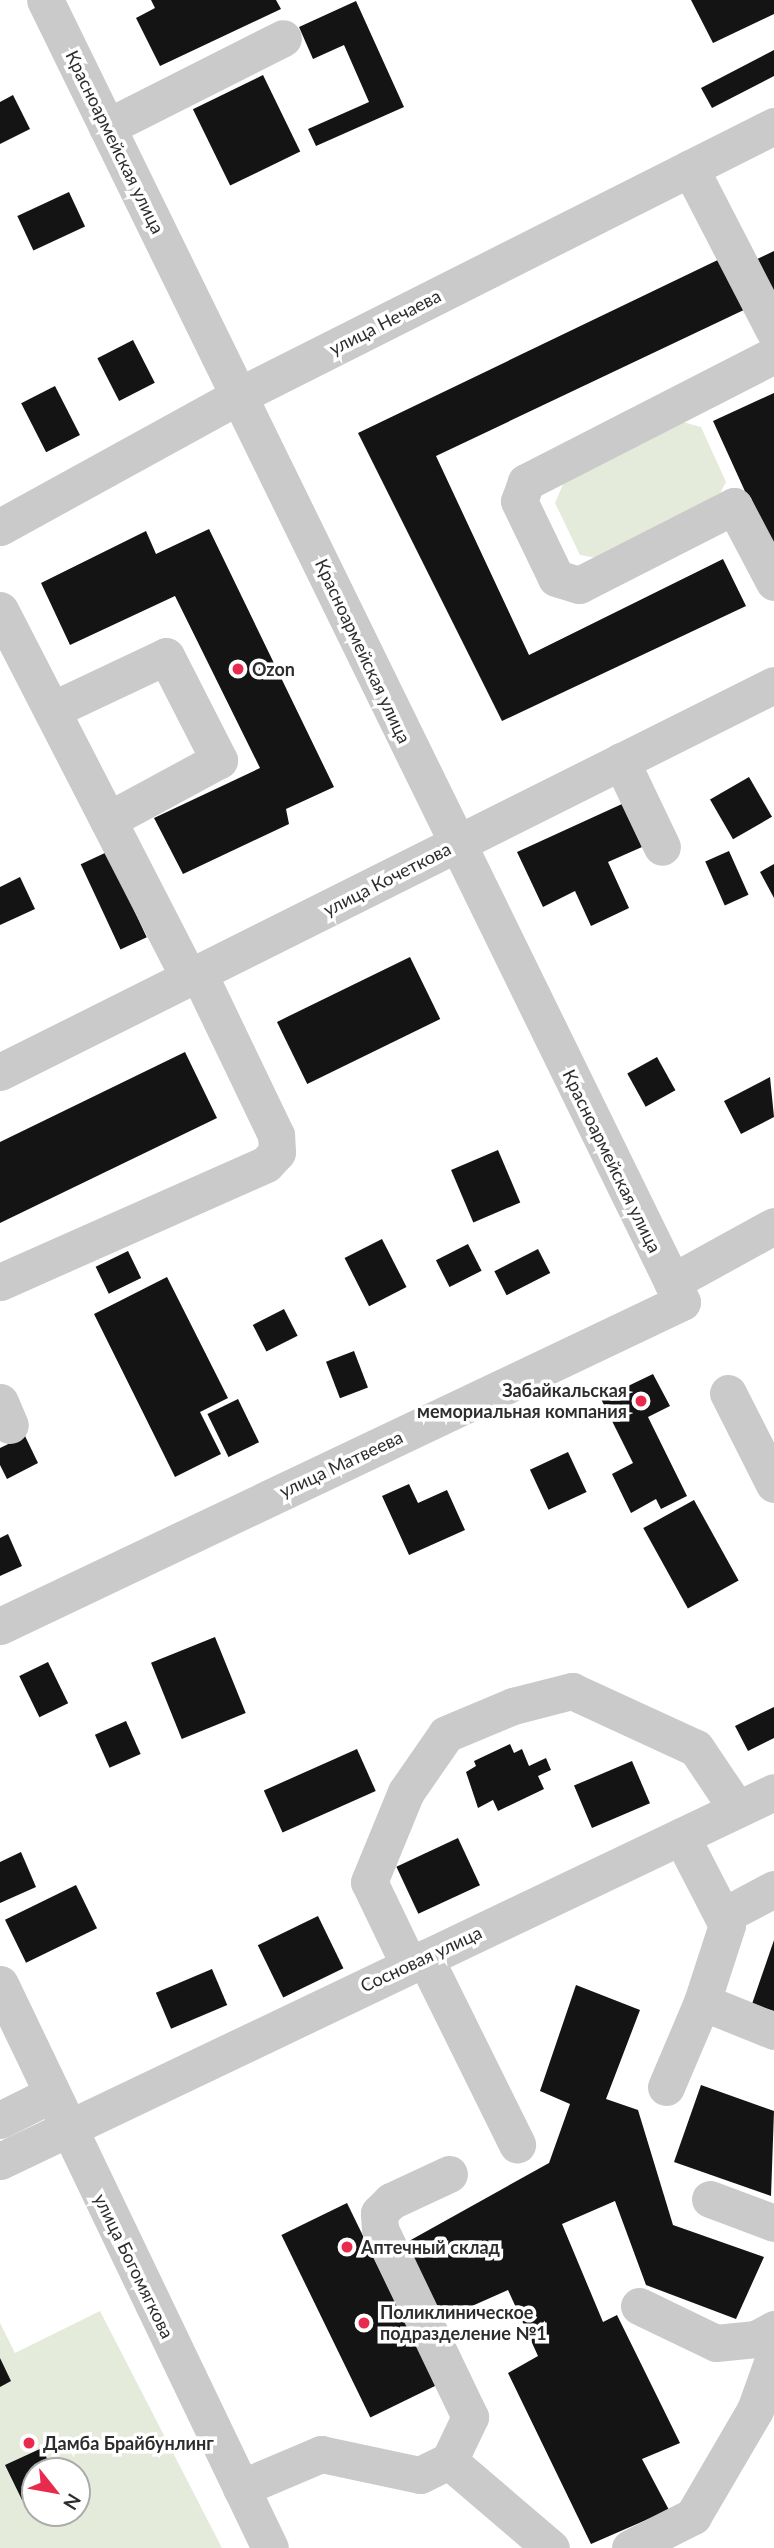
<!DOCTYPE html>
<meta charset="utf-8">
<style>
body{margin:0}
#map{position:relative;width:774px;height:2548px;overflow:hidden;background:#fff;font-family:Lato,sans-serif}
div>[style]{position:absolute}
.green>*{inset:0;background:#e5ebda}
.building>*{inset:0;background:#141414;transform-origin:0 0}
.minor>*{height:37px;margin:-18.5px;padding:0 18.5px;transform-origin:18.5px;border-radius:18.5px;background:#cacaca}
.dots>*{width:19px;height:19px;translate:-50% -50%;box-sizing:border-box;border:4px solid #fff;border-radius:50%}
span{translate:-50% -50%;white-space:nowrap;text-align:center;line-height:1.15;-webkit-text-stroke:7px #fff;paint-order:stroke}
.street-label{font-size:18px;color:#2d2d2d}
.poi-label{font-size:18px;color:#2d2d2d;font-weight:700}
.left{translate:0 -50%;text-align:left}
.right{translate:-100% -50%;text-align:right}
.north{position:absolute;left:21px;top:2457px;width:70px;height:70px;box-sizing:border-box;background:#fff;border:2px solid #ababab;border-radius:50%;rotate:121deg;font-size:19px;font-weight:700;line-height:28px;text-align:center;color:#2d2d2d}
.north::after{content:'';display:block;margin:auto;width:24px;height:32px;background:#e82b4c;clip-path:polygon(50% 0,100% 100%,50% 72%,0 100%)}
</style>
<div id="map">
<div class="green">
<div style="clip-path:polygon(683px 422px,701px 427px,726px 482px,716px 501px,603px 559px,580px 555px,555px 503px,564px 482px)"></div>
<div style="clip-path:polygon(evenodd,100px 2311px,222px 2548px,0 2548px,0 2323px,15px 2353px,100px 2311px,35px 2471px,77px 2471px,77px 2513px,35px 2513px,35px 2471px)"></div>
</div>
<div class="building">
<div style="clip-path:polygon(151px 0,276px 0,281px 9px,160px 66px,136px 18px,155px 8px)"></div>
<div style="clip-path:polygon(691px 0,774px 0,774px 14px,713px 43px)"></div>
<div style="clip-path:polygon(356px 1px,404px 107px,316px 146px,308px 129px,369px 102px,344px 45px,313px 59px,299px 27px)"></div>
<div style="clip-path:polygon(774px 50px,774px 76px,712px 108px,701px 88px)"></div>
<div style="left:263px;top:75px;width:85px;height:78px;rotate:64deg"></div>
<div style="clip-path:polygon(13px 95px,30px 129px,0 144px,0 102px)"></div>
<div style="left:69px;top:192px;width:38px;height:57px;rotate:65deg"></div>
<div style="clip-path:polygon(774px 251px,774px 299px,751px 262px)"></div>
<div style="clip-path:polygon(724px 257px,748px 308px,436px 456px,529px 655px,723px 559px,746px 606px,502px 721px,358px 433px)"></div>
<div style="left:133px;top:340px;width:48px;height:40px;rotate:63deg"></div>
<div style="left:55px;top:386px;width:55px;height:38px;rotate:63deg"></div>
<div style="clip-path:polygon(774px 393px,774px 555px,713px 421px)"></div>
<div style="clip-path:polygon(209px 529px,334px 787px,286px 809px,289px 824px,183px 874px,154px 818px,260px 768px,175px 596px,70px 645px,41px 583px,146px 531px,156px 554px)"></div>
<div style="left:749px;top:777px;width:46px;height:45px;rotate:60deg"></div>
<div style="clip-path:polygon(622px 804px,642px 847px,608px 862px,629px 908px,591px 926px,575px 891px,543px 907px,517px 852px)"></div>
<div style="left:729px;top:851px;width:48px;height:26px;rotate:66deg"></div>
<div style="left:107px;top:852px;width:94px;height:29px;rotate:65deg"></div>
<div style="clip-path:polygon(774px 864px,774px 898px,760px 872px)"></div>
<div style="clip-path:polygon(20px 877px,35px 909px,0 925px,0 887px)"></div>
<div style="left:410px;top:957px;width:69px;height:148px;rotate:64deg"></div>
<div style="clip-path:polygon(185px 1052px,217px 1118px,0 1223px,0 1142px)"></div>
<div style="left:657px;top:1057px;width:38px;height:34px;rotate:61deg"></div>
<div style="clip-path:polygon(770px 1077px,774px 1117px,741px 1134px,724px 1101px)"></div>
<div style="left:498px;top:1150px;width:57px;height:51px;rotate:67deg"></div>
<div style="left:382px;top:1239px;width:54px;height:42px;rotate:63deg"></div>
<div style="left:468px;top:1244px;width:30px;height:36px;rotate:63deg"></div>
<div style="left:538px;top:1249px;width:27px;height:49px;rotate:63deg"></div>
<div style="left:128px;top:1251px;width:30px;height:36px;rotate:64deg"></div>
<div style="clip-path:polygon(167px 1277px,228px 1398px,200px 1412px,221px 1454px,175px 1477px,94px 1314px)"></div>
<div style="left:284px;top:1309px;width:30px;height:35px;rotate:63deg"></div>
<div style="left:354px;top:1351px;width:39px;height:30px;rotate:69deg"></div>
<div style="clip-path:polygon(653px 1374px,670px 1406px,648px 1417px,687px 1496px,661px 1509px,656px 1499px,631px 1513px,612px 1474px,633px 1463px,601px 1399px)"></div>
<div style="left:238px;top:1399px;width:48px;height:34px;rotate:64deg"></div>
<div style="clip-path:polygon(25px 1436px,38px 1463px,7px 1479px,0 1465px,0 1448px)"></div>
<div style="left:568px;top:1452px;width:44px;height:42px;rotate:65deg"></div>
<div style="clip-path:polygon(409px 1484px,418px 1503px,447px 1490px,465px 1530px,409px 1555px,382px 1496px)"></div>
<div style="left:694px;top:1500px;width:92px;height:58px;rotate:61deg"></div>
<div style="clip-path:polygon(8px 1534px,22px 1566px,0 1576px,0 1538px)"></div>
<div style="left:215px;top:1637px;width:82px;height:69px;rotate:68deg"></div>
<div style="left:48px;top:1662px;width:46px;height:32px;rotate:64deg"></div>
<div style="clip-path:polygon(774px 1707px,774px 1738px,748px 1751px,735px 1726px)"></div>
<div style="left:126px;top:1721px;width:36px;height:34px;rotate:66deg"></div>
<div style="clip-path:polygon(510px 1744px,514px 1753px,522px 1749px,529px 1766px,546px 1758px,551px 1770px,538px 1776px,544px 1789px,498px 1811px,493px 1800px,478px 1808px,466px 1772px,476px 1766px,474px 1761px)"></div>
<div style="left:357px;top:1749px;width:46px;height:102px;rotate:66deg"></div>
<div style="left:632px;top:1761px;width:46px;height:63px;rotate:67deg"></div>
<div style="left:458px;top:1838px;width:52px;height:68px;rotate:65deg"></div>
<div style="clip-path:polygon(21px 1852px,36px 1887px,0 1903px,0 1862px)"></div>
<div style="left:76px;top:1885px;width:48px;height:79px;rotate:64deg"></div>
<div style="left:318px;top:1916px;width:58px;height:67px;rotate:64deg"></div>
<div style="clip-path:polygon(774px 1940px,774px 2011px,752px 2004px)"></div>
<div style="left:212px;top:1969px;width:39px;height:61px;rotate:67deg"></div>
<div style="clip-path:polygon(576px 1985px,640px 2010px,606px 2099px,638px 2110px,673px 2225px,764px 2257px,736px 2319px,646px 2285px,615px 2201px,562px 2224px,603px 2322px,617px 2315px,680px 2443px,642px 2459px,669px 2510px,591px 2544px,508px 2373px,538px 2356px,508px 2290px,436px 2322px,400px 2246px,549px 2163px,570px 2104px,540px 2091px)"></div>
<div style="clip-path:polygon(701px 2085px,774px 2111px,771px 2196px,674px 2162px)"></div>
<div style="left:347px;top:2203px;width:203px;height:73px;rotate:64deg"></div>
<div style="clip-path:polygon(0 2358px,11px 2381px,0 2387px)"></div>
<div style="clip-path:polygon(42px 2448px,53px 2471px,35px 2471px,35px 2493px,22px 2500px,5px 2465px)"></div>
</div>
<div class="minor">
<div style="left:107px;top:127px;width:197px;rotate:-26.8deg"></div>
<div style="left:690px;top:168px;width:183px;rotate:62.7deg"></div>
<div style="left:774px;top:355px;width:279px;rotate:152.9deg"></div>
<div style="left:526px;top:482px;width:20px;rotate:110deg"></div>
<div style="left:519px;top:501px;width:85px;rotate:64.3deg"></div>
<div style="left:556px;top:578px;width:24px;rotate:17deg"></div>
<div style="left:579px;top:585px;width:174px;rotate:-27deg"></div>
<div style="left:734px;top:506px;width:86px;rotate:62.2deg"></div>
<div style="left:0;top:527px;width:274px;rotate:-28.8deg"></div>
<div style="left:240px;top:395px;width:598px;rotate:-26.74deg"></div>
<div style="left:0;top:610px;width:414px;rotate:62.8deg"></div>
<div style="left:52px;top:710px;width:126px;rotate:-25.3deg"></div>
<div style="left:166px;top:656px;width:117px;rotate:63deg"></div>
<div style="left:219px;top:760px;width:126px;rotate:151.6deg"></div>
<div style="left:621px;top:761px;width:95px;rotate:64.5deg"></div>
<div style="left:0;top:1072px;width:865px;rotate:-26.57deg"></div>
<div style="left:0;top:1282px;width:291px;rotate:-23.9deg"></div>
<div style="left:266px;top:1164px;width:16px;rotate:-47deg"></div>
<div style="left:277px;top:1152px;width:17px;rotate:-93deg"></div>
<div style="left:276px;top:1135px;width:178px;rotate:-115.6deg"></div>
<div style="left:672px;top:1282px;width:116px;rotate:-28.8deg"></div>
<div style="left:728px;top:1393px;width:102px;rotate:63.2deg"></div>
<div style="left:0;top:1402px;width:25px;rotate:67deg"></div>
<div style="left:0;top:1626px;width:755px;rotate:-25.41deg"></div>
<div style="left:682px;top:1302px;width:1449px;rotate:-116.07deg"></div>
<div style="left:723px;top:1916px;width:58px;rotate:-27.9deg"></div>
<div style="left:425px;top:1958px;width:208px;rotate:63.7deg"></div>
<div style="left:409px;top:1965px;width:92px;rotate:-115.7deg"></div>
<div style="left:369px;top:1882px;width:97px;rotate:-67.7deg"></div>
<div style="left:406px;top:1792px;width:70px;rotate:-55.4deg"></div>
<div style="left:446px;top:1734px;width:73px;rotate:-22.7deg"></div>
<div style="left:513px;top:1706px;width:61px;rotate:-14.3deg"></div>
<div style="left:572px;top:1691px;width:136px;rotate:24.7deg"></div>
<div style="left:696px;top:1748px;width:73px;rotate:56.1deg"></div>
<div style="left:0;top:1984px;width:625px;rotate:64.42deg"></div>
<div style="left:702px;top:2002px;width:78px;rotate:21.9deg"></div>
<div style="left:666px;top:2087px;width:92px;rotate:-67deg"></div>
<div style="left:702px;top:2002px;width:81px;rotate:-72deg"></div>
<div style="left:727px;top:1925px;width:100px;rotate:-117.3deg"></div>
<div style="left:0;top:2120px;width:58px;rotate:-26.6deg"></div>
<div style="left:0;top:2161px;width:857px;rotate:-25.49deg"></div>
<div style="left:710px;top:2199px;width:68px;rotate:20.6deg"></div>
<div style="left:639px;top:2306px;width:85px;rotate:25.7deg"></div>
<div style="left:716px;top:2343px;width:40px;rotate:-5.7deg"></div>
<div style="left:756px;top:2339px;width:21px;rotate:-29deg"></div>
<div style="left:449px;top:2461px;width:134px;rotate:40.5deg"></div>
<div style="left:241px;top:2488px;width:87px;rotate:-23deg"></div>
<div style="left:321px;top:2454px;width:101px;rotate:12deg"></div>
<div style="left:420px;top:2475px;width:32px;rotate:-26deg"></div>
<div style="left:449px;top:2461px;width:49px;rotate:-64.5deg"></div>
<div style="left:470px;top:2417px;width:208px;rotate:-115.6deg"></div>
<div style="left:380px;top:2229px;width:16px;rotate:-94deg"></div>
<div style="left:379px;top:2213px;width:17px;rotate:-45deg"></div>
<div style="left:391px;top:2201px;width:64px;rotate:-25deg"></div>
<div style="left:630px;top:2548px;width:71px;rotate:-26.9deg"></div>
<div style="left:693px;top:2516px;width:123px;rotate:-59.7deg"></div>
<div style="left:755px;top:2410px;width:56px;rotate:-70.3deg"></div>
</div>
<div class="dots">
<div style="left:238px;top:669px;background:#e82b4c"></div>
<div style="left:641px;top:1401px;background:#e82b4c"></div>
<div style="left:347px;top:2247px;background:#e82b4c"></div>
<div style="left:364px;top:2323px;background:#e82b4c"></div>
<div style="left:29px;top:2443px;background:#e82b4c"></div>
</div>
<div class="street-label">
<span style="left:115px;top:142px;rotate:64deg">Красноармейская улица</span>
<span style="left:385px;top:322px;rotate:-27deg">улица Нечаева</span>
<span style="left:363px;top:651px;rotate:65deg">Красноармейская улица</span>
<span style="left:387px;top:879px;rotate:-27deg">улица Кочеткова</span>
<span style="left:612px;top:1161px;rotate:64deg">Красноармейская улица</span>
<span style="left:341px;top:1464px;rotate:-25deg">улица Матвеева</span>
<span style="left:421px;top:1959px;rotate:-25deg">Сосновая улица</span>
<span style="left:134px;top:2266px;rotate:64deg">улица Богомягкова</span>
</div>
<div class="poi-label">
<span class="left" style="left:252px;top:669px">Ozon</span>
<span class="right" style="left:627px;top:1401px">Забайкальская<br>мемориальная компания</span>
<span class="left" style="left:361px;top:2247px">Аптечный склад</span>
<span class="left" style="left:380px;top:2323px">Поликлиническое<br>подразделение №1</span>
<span class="left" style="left:43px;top:2443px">Дамба Брайбунлинг</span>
</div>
<div class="north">N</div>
</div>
